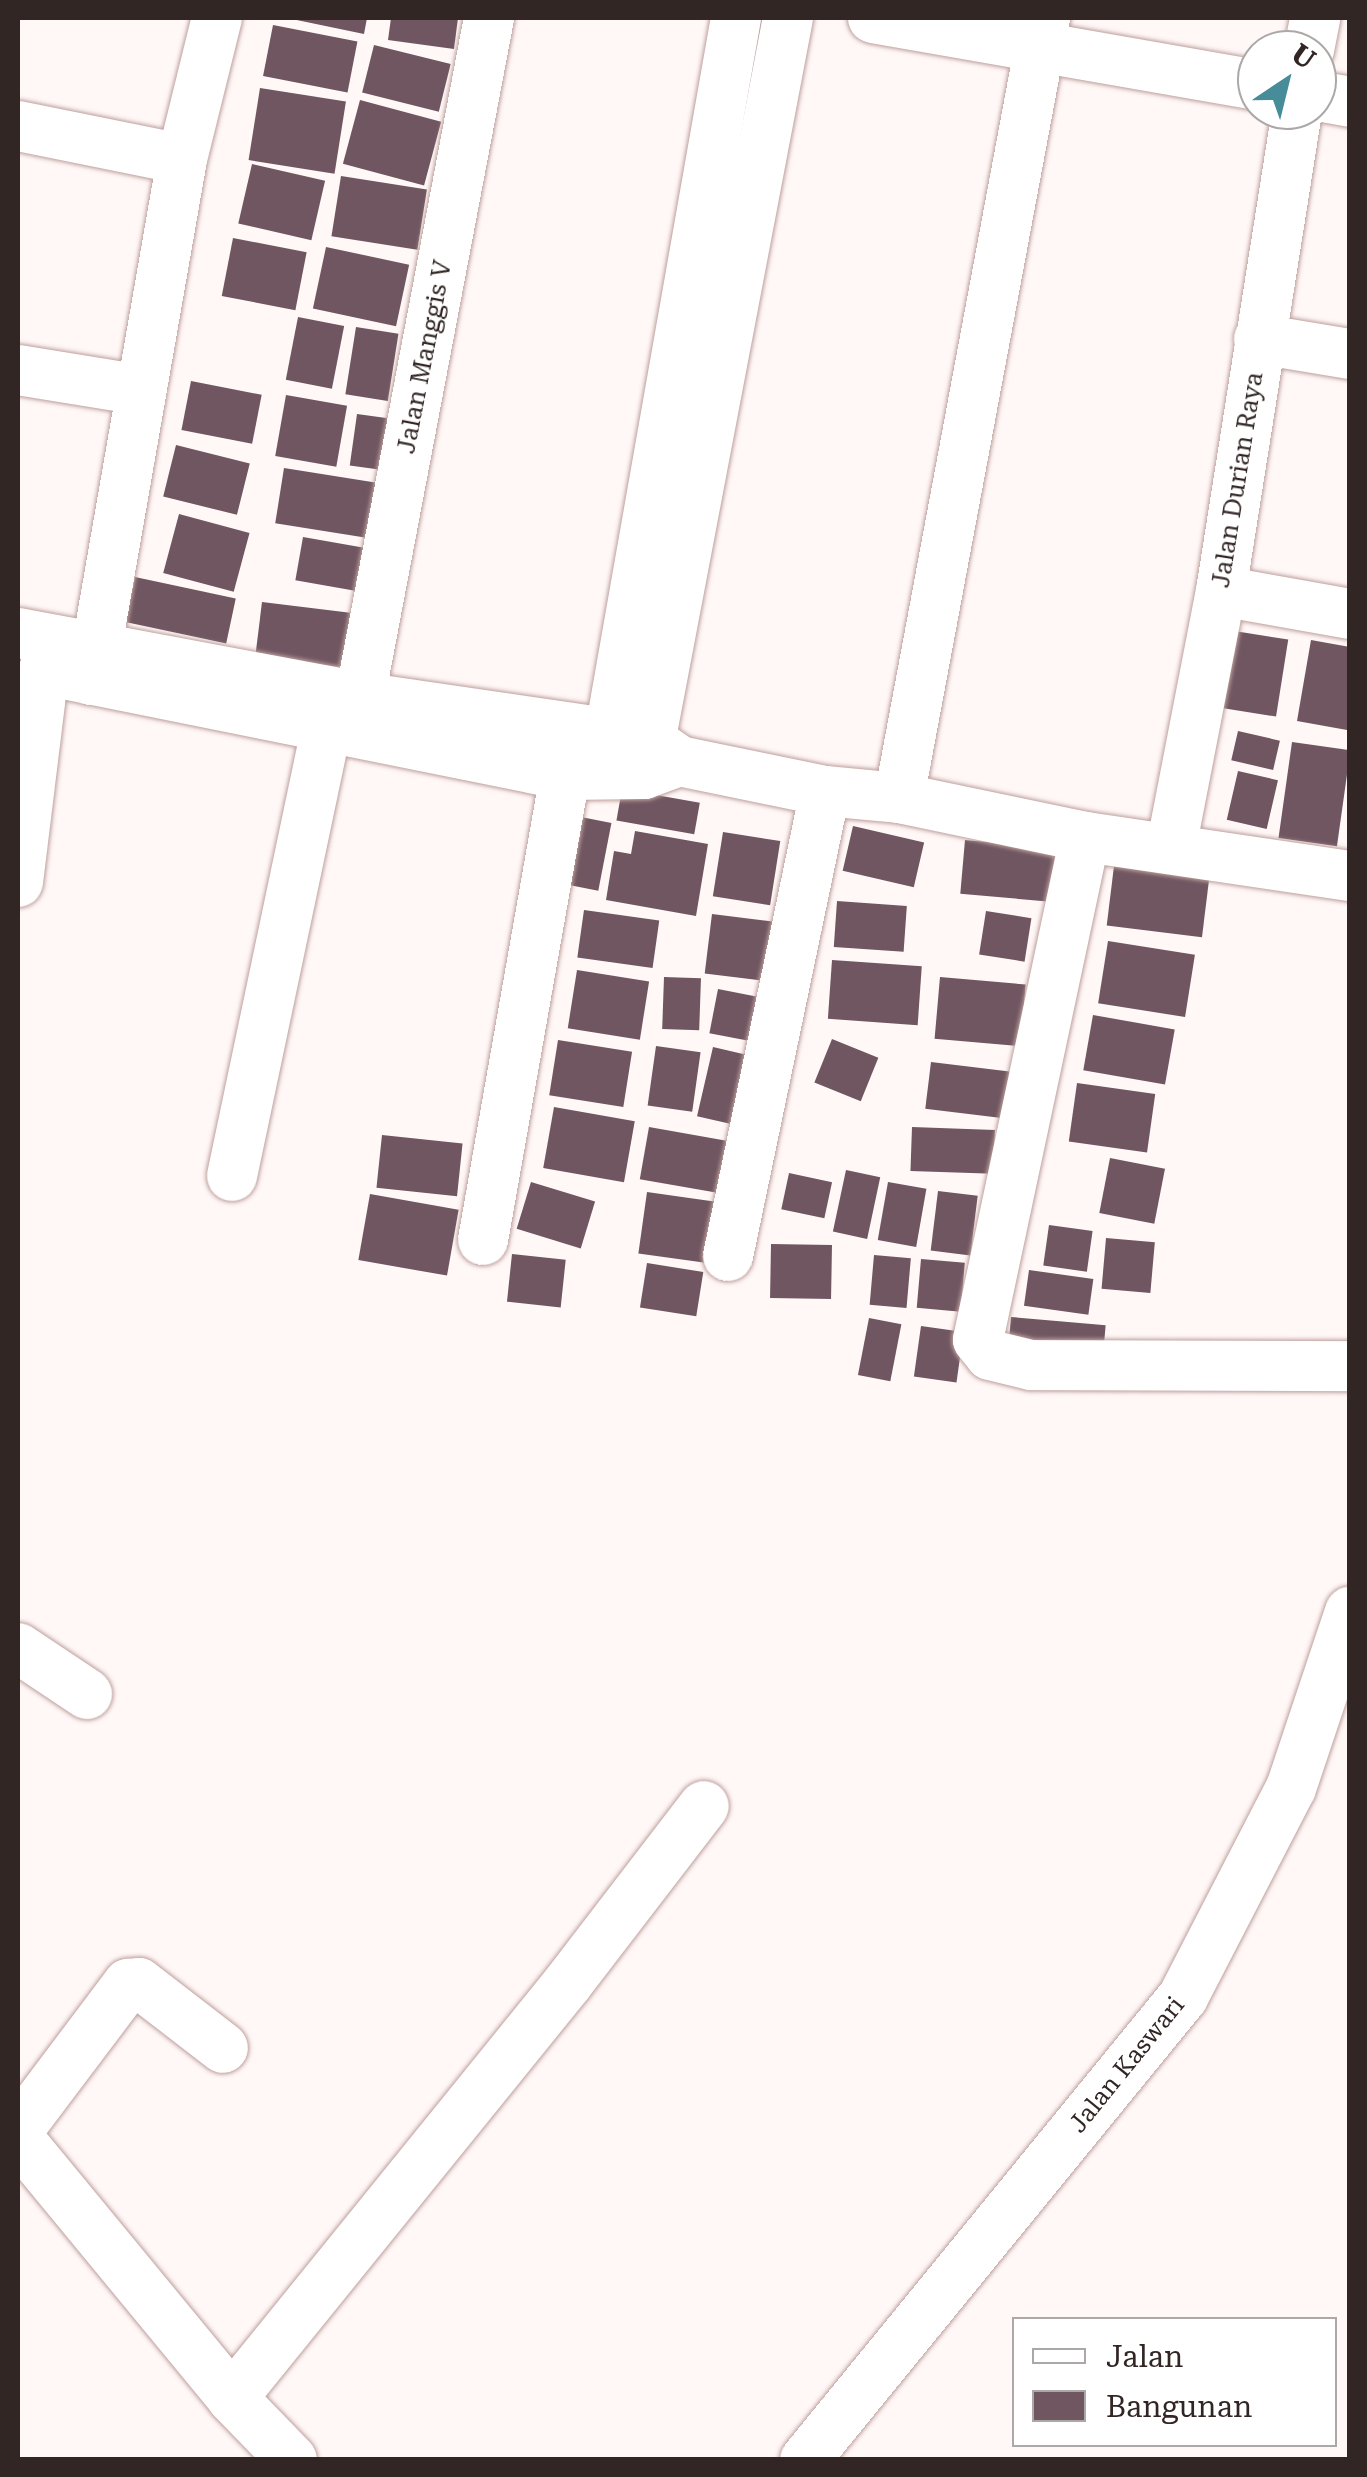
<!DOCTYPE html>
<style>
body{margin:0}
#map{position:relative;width:1367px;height:2477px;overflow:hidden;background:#fff8f7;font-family:"Roboto Serif",serif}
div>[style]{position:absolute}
.building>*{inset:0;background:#6f5661;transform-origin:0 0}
.roads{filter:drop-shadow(0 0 2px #be9f9c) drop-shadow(0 0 2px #be9f9c)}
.minor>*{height:50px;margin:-25px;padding:0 25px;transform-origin:25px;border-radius:25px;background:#fff}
span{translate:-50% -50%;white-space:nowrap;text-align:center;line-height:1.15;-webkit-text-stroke:10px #fff;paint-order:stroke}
.street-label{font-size:25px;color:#322625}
.frame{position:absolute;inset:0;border:20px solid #322625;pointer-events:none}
.legend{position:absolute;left:1012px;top:2317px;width:325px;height:130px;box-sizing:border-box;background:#fff;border:2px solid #ada8a8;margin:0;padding:12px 18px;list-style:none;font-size:30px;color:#322625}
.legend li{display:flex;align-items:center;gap:20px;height:50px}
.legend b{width:50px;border:2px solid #ada8a8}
.north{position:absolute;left:1237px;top:30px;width:100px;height:100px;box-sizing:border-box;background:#fff;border:2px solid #ada8a8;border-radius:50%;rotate:35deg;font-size:28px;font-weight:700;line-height:40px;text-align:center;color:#322625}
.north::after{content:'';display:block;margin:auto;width:35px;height:45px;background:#478c99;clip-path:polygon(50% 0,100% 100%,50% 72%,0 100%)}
</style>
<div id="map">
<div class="building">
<div style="clip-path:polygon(287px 18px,367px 18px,364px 34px)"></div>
<div style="clip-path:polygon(391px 18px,458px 18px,454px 49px,388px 40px)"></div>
<div style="left:273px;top:25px;width:86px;height:52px;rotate:11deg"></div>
<div style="left:374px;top:45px;width:79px;height:49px;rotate:14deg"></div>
<div style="left:260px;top:88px;width:87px;height:73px;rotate:9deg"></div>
<div style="left:360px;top:100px;width:84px;height:66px;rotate:15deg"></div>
<div style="left:252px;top:164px;width:75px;height:61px;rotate:13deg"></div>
<div style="left:341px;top:176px;width:87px;height:61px;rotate:9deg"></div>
<div style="left:233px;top:238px;width:75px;height:59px;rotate:11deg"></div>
<div style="left:326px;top:247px;width:85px;height:63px;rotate:12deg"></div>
<div style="left:298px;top:317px;width:47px;height:64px;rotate:11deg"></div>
<div style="left:356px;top:327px;width:43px;height:68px;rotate:9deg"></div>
<div style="left:191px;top:381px;width:72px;height:50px;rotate:11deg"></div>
<div style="left:286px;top:395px;width:62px;height:62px;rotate:10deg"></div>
<div style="left:357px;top:414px;width:35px;height:52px;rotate:8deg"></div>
<div style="left:176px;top:445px;width:76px;height:53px;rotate:14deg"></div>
<div style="left:284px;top:468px;width:97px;height:56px;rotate:9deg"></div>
<div style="left:179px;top:514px;width:73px;height:61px;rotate:15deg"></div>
<div style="left:303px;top:537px;width:62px;height:44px;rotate:10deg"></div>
<div style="left:135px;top:577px;width:103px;height:46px;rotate:12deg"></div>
<div style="left:262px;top:602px;width:101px;height:55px;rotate:7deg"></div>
<div style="left:1228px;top:630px;width:61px;height:78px;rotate:9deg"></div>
<div style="clip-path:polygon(1311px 640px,1350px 647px,1347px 730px,1297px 721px)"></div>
<div style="left:1238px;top:731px;width:43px;height:30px;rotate:13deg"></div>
<div style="left:1292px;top:742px;width:59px;height:97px;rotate:8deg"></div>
<div style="left:1238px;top:771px;width:41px;height:50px;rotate:13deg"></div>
<div style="left:622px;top:789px;width:79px;height:32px;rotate:10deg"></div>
<div style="left:581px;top:817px;width:31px;height:69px;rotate:11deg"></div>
<div style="left:853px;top:826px;width:73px;height:46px;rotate:13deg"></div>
<div style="clip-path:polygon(635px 831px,708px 844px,696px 916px,606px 900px,614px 851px,631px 854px)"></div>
<div style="left:723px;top:832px;width:58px;height:65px;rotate:9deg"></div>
<div style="left:965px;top:840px;width:93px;height:54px;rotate:5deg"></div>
<div style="left:1114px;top:866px;width:96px;height:60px;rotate:7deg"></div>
<div style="left:837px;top:901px;width:70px;height:46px;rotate:4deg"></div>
<div style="left:584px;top:910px;width:76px;height:48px;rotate:8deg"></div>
<div style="left:986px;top:911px;width:46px;height:44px;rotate:9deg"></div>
<div style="left:712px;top:914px;width:64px;height:60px;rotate:7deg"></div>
<div style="left:1108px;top:941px;width:88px;height:63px;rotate:9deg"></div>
<div style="left:832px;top:960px;width:90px;height:59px;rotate:4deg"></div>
<div style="left:577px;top:970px;width:73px;height:59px;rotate:9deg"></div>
<div style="left:664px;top:977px;width:37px;height:52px;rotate:2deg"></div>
<div style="left:940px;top:977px;width:86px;height:62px;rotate:5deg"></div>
<div style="left:718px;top:989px;width:44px;height:45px;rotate:11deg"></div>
<div style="left:1093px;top:1015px;width:83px;height:56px;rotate:10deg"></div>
<div style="left:832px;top:1039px;width:50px;height:47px;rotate:22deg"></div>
<div style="left:558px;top:1040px;width:75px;height:56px;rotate:9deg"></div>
<div style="left:656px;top:1046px;width:45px;height:60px;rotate:8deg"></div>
<div style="left:713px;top:1047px;width:44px;height:71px;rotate:13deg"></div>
<div style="left:931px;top:1062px;width:81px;height:47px;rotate:7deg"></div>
<div style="left:1077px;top:1083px;width:79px;height:59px;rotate:8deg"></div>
<div style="left:554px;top:1107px;width:82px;height:62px;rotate:10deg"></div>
<div style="left:649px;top:1127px;width:83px;height:53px;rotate:10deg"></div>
<div style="left:912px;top:1127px;width:83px;height:44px;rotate:2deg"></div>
<div style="left:382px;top:1135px;width:81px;height:53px;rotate:6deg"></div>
<div style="left:1110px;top:1158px;width:56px;height:56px;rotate:11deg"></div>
<div style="left:846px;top:1170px;width:35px;height:63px;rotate:12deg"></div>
<div style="left:789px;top:1173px;width:44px;height:37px;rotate:12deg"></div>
<div style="left:531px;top:1182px;width:67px;height:49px;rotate:17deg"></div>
<div style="left:888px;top:1182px;width:39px;height:59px;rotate:10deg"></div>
<div style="left:938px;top:1191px;width:40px;height:60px;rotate:7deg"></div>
<div style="left:647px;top:1192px;width:73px;height:62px;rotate:8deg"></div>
<div style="left:370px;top:1194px;width:90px;height:67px;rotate:10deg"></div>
<div style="left:1049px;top:1225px;width:44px;height:41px;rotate:8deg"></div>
<div style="left:1106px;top:1238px;width:49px;height:51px;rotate:5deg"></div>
<div style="left:771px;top:1244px;width:61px;height:54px;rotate:1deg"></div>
<div style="left:512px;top:1254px;width:54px;height:48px;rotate:6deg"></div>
<div style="left:874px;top:1255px;width:37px;height:50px;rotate:5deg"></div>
<div style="left:921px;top:1259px;width:44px;height:49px;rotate:5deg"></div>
<div style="left:647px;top:1263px;width:57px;height:45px;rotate:9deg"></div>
<div style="left:1029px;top:1270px;width:65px;height:36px;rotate:8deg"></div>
<div style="left:1011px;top:1317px;width:95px;height:31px;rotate:5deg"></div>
<div style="left:869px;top:1318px;width:33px;height:58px;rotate:11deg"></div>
<div style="left:921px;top:1326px;width:43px;height:51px;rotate:8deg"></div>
</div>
<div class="roads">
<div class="minor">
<div style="left:873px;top:18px;width:390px;rotate:9.9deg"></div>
<div style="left:1309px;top:50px;width:33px;rotate:-79deg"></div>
<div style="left:1317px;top:96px;width:34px;rotate:10deg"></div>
<div style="left:18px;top:126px;width:167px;rotate:11.4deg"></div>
<div style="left:1259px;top:339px;width:92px;rotate:9.4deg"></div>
<div style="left:18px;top:370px;width:125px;rotate:9.2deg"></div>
<div style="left:1221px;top:591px;width:131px;rotate:10.1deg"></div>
<div style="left:18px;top:633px;width:348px;rotate:10.6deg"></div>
<div style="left:360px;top:697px;width:291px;rotate:8.3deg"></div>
<div style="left:648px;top:739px;width:38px;rotate:35deg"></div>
<div style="left:679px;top:761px;width:149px;rotate:11.6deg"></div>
<div style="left:825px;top:791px;width:74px;rotate:5.4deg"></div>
<div style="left:899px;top:798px;width:190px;rotate:11.8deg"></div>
<div style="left:1085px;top:837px;width:268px;rotate:8.4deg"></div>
<div style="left:91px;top:680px;width:529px;rotate:-80.09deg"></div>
<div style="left:182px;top:159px;width:145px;rotate:-76.1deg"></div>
<div style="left:360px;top:697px;width:691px;rotate:-79.24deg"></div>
<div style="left:604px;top:765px;width:759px;rotate:-79.98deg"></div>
<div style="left:644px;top:774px;width:770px;rotate:-79.22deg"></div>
<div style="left:899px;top:798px;width:794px;rotate:-79.4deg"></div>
<div style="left:1085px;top:837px;width:514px;rotate:102.01deg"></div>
<div style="left:978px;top:1340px;width:19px;rotate:51deg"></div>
<div style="left:990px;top:1355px;width:42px;rotate:13.7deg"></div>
<div style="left:1031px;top:1365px;width:319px;rotate:0.2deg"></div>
<div style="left:1171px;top:848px;width:262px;rotate:-79deg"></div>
<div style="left:1221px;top:591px;width:487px;rotate:-81deg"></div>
<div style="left:18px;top:882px;width:214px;rotate:-83deg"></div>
<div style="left:44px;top:670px;width:531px;rotate:11.39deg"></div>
<div style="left:565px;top:775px;width:79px;rotate:-0.7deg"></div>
<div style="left:644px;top:774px;width:37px;rotate:-20deg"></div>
<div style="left:232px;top:1176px;width:456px;rotate:-78.1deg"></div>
<div style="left:483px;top:1240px;width:472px;rotate:-80deg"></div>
<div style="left:728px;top:1256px;width:475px;rotate:-78.2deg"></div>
<div style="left:18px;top:1648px;width:83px;rotate:33.7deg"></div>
<div style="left:18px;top:2130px;width:183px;rotate:-53deg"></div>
<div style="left:128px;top:1984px;width:11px;rotate:-5deg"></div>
<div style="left:139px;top:1983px;width:106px;rotate:37.7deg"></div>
<div style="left:18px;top:2138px;width:337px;rotate:50.5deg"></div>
<div style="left:232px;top:2398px;width:86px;rotate:45.9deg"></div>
<div style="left:232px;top:2398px;width:534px;rotate:-51.01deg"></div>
<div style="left:568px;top:1983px;width:223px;rotate:-52.5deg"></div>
<div style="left:805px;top:2460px;width:598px;rotate:-50.77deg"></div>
<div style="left:1183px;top:1997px;width:235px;rotate:-62.7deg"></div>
<div style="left:1291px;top:1788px;width:186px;rotate:-71.5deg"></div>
</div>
</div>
<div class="street-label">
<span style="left:425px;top:357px;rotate:-79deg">Jalan Manggis V</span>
<span style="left:1238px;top:480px;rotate:-81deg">Jalan Durian Raya</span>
<span style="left:1127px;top:2065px;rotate:-51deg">Jalan Kaswari</span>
</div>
<div class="frame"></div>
<ul class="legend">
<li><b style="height:12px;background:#fff"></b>Jalan</li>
<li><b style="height:28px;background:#6f5661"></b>Bangunan</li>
</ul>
<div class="north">U</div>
</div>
